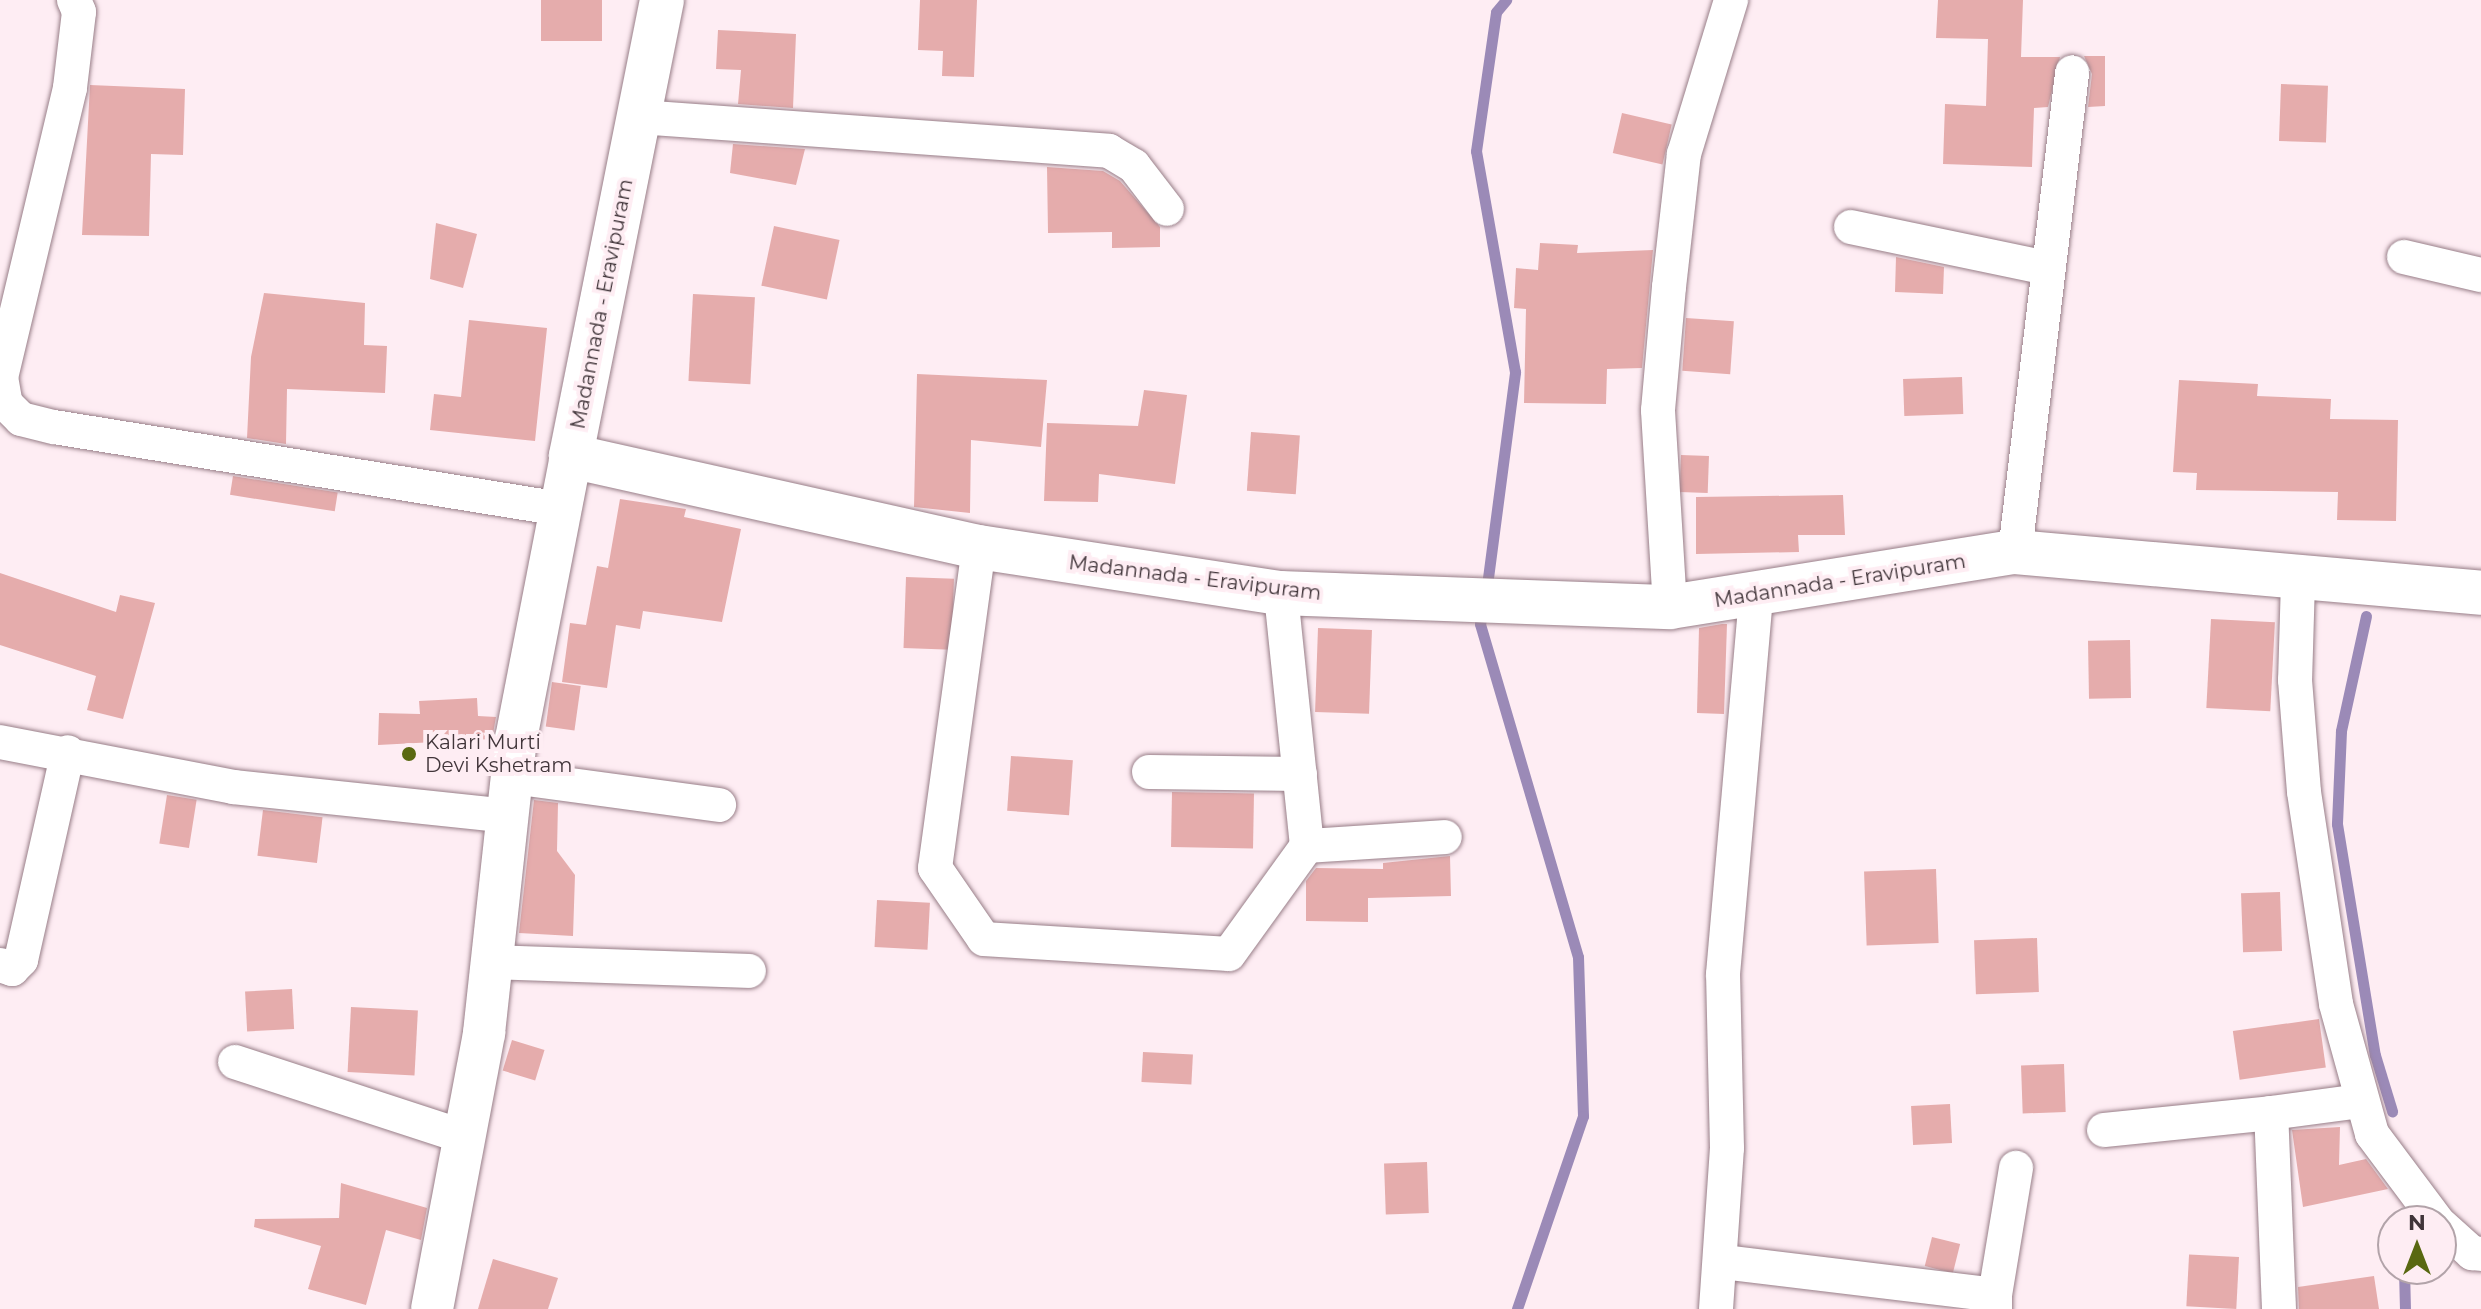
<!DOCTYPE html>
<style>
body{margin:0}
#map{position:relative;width:2481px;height:1309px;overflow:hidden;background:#feedf3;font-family:Montserrat,sans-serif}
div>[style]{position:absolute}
.stream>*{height:11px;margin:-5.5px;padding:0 5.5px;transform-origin:5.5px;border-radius:5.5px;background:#9b8ab7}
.building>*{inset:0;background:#e5acac;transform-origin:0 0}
.roads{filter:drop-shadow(0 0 2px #987e88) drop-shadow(0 0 2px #987e88)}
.minor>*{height:34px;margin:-17px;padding:0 17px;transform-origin:17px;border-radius:17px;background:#fff}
.tertiary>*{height:42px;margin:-21px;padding:0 21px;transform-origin:21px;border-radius:21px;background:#fff}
.secondary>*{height:44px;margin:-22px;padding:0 22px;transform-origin:22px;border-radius:22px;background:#fff}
.dots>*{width:22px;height:22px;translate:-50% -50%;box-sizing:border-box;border:4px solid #feedf3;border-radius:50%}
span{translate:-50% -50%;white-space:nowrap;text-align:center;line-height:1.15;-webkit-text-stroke:8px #feedf3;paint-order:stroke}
.street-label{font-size:20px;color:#41353a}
.poi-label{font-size:20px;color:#41353a}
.left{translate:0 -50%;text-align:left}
.north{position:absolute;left:2377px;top:1205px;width:80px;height:80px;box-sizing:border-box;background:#feedf3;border:2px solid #b2a3a9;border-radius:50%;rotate:0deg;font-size:22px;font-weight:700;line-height:32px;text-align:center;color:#41353a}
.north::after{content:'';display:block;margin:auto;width:28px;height:36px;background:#596811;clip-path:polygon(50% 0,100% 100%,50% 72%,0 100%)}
</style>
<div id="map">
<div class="stream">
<div style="left:1486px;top:593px;width:223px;rotate:-82.5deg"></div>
<div style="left:1515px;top:372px;width:224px;rotate:-100deg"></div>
<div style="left:1476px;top:151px;width:140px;rotate:-81.8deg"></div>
<div style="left:1496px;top:12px;width:16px;rotate:-50deg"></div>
<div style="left:1483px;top:610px;width:14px;rotate:102deg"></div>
<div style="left:1480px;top:624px;width:347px;rotate:73.6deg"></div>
<div style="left:1578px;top:957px;width:159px;rotate:88.2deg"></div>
<div style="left:1583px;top:1116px;width:204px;rotate:108.9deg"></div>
<div style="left:2366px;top:616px;width:118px;rotate:102.3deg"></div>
<div style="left:2341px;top:731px;width:93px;rotate:92.5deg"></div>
<div style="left:2337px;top:824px;width:234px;rotate:80.7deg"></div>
<div style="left:2375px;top:1055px;width:59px;rotate:73.1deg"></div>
<div style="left:2404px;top:1218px;width:3px;rotate:90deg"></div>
<div style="left:2404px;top:1269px;width:40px;rotate:88.6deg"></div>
</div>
<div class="building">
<div style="left:541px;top:0;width:61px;height:41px"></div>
<div style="clip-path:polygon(920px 0,977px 0,974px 77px,942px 76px,943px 51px,918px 50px)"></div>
<div style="clip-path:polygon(1938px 0,2023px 0,2021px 57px,2060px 57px,2048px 107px,2034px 108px,2032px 167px,1943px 164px,1945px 104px,1986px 106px,1988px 39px,1936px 38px)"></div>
<div style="clip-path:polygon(718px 30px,796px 34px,793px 108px,738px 104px,741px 70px,716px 69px)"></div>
<div style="clip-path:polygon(2084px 56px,2105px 56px,2105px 106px,2088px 107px,2092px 74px)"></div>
<div style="left:2281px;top:84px;width:47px;height:57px;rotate:2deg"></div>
<div style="clip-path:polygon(90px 85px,185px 89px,183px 155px,151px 154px,149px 236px,82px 235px)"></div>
<div style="left:1622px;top:113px;width:51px;height:41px;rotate:13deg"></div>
<div style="clip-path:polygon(733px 144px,805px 149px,796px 185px,730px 173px)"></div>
<div style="clip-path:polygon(1047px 167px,1103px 171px,1120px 181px,1160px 227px,1160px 247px,1112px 248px,1112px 232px,1048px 233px)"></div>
<div style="clip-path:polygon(436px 223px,477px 234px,463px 288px,430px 279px)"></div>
<div style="left:774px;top:226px;width:67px;height:61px;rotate:12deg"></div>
<div style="clip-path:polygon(1540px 243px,1578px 245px,1577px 253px,1653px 250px,1642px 368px,1607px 369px,1606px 404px,1524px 403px,1526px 309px,1514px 308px,1516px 268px,1538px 270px)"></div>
<div style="clip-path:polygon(1896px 257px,1944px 267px,1943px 294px,1895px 292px)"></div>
<div style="clip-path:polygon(264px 293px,365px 303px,364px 345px,387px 346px,385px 393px,287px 389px,286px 444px,247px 438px,251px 357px)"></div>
<div style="left:693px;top:294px;width:62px;height:87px;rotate:3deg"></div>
<div style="left:1686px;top:318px;width:48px;height:53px;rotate:4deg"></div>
<div style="clip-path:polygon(469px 320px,547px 328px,535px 441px,430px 430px,434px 394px,461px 397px)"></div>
<div style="clip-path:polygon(917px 374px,1047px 380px,1041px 447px,971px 440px,970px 513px,914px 507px)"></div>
<div style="left:1962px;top:377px;width:37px;height:59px;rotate:88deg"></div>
<div style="clip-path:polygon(2179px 380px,2258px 384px,2257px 396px,2331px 399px,2330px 419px,2398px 420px,2396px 521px,2337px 520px,2338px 492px,2196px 490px,2197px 473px,2173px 472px)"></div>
<div style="clip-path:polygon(1144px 390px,1187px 395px,1175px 484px,1099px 474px,1098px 502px,1044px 501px,1047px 423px,1138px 426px)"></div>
<div style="left:1251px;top:432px;width:49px;height:59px;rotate:4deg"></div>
<div style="left:1681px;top:455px;width:28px;height:37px;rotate:2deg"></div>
<div style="left:233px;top:476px;width:106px;height:19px;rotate:9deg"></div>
<div style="clip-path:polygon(1843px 495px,1845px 535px,1798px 535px,1799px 552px,1696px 554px,1696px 497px)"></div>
<div style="clip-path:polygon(620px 499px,686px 509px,684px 517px,741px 529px,722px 622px,643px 611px,640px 629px,616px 625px,607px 688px,562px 682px,570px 623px,586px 625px,597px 566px,608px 568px)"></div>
<div style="clip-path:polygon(0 573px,116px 612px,120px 595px,155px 603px,123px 719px,87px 710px,96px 676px,0 645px)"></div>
<div style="left:906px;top:577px;width:48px;height:71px;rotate:2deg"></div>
<div style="left:2211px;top:619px;width:64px;height:89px;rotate:3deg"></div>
<div style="clip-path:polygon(1722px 624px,1727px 624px,1724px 714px,1697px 713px,1699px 628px)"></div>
<div style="left:1318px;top:628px;width:54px;height:84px;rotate:2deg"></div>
<div style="left:2130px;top:640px;width:58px;height:42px;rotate:89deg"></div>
<div style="left:552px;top:682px;width:29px;height:45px;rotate:8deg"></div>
<div style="clip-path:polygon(477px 698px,478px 716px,496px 717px,492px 739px,378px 745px,379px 713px,420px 714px,419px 701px)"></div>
<div style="left:1011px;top:756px;width:62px;height:55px;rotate:4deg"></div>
<div style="left:1172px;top:792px;width:82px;height:55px;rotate:1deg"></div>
<div style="left:167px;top:795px;width:30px;height:49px;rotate:9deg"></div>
<div style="clip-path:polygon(534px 800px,558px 803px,557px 851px,575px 875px,573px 936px,519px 933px)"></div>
<div style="left:263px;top:810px;width:60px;height:46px;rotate:7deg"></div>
<div style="clip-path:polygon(1450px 856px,1451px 896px,1368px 898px,1368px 922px,1306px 921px,1306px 881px,1316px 868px,1383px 869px,1383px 863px)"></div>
<div style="left:1936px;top:869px;width:74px;height:72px;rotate:88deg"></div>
<div style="left:2280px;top:892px;width:59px;height:39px;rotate:88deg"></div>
<div style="left:877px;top:900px;width:53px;height:47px;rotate:3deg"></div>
<div style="left:2037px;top:938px;width:54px;height:63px;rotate:88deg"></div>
<div style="left:292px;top:989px;width:40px;height:47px;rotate:87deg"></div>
<div style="left:351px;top:1007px;width:67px;height:65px;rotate:3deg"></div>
<div style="left:2319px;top:1019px;width:49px;height:87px;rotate:82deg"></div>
<div style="left:512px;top:1040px;width:34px;height:32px;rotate:17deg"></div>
<div style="left:1143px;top:1052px;width:50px;height:30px;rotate:3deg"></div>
<div style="left:2064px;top:1064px;width:48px;height:43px;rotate:88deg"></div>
<div style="left:1950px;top:1104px;width:39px;height:39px;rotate:87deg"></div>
<div style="clip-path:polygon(2340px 1127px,2339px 1165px,2366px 1159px,2388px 1189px,2303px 1207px,2292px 1130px)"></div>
<div style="left:1427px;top:1162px;width:51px;height:43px;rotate:88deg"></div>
<div style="clip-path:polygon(341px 1183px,427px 1208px,421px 1240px,386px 1230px,366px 1305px,308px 1289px,321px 1246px,254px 1227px,255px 1219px,339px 1218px)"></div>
<div style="left:1932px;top:1237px;width:29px;height:30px;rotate:14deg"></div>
<div style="left:2239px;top:1257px;width:52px;height:50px;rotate:93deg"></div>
<div style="clip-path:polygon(493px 1259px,558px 1278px,548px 1309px,478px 1309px)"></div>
<div style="clip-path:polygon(2374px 1276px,2379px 1309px,2299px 1309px,2298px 1287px)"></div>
</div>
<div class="roads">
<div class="minor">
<div style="left:74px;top:0;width:13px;rotate:67deg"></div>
<div style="left:79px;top:12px;width:77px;rotate:96.8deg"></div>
<div style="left:70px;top:88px;width:297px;rotate:103.4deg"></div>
<div style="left:1px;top:377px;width:27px;rotate:80deg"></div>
<div style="left:6px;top:404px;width:21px;rotate:45deg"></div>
<div style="left:21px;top:419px;width:34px;rotate:14deg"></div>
<div style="left:54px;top:427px;width:514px;rotate:9.19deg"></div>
<div style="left:639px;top:117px;width:471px;rotate:4.1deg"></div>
<div style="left:1109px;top:151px;width:29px;rotate:31deg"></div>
<div style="left:1134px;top:166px;width:54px;rotate:52.5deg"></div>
<div style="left:1851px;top:227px;width:201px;rotate:11.8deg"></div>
<div style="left:2404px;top:257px;width:79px;rotate:13.2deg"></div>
<div style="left:979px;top:547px;width:324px;rotate:97.8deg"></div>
<div style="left:935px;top:868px;width:86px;rotate:55.4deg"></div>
<div style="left:984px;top:939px;width:245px;rotate:3.5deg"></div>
<div style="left:1229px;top:954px;width:133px;rotate:-54.2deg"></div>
<div style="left:1307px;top:846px;width:254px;rotate:-95.9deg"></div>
<div style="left:2015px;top:552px;width:483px;rotate:-83.2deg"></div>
<div style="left:2298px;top:581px;width:99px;rotate:91.7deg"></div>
<div style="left:2295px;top:680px;width:112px;rotate:85.4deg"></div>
<div style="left:2304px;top:792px;width:214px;rotate:81.4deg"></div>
<div style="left:2336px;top:1004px;width:135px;rotate:74.5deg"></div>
<div style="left:2372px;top:1134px;width:109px;rotate:53.2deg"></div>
<div style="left:1670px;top:607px;width:197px;rotate:-93.5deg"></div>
<div style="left:1658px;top:410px;width:123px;rotate:-84.9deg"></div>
<div style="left:1669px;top:287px;width:134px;rotate:-83.6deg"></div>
<div style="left:1684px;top:154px;width:161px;rotate:-73deg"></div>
<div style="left:0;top:742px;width:237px;rotate:10.9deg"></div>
<div style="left:233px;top:787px;width:276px;rotate:6deg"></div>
<div style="left:1149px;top:772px;width:151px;rotate:0.8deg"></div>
<div style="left:512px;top:777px;width:209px;rotate:7.7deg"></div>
<div style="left:1307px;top:846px;width:138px;rotate:-3.7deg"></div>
<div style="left:492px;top:962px;width:257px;rotate:2deg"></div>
<div style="left:0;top:965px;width:13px;rotate:18deg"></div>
<div style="left:12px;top:969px;width:13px;rotate:-45deg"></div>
<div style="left:21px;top:960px;width:213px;rotate:-77.3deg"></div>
<div style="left:235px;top:1062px;width:241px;rotate:18.1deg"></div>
<div style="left:2104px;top:1130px;width:168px;rotate:-5.8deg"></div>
<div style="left:2441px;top:1225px;width:42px;rotate:42.1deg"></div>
<div style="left:2472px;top:1253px;width:9px;rotate:6deg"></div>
<div style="left:1723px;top:1262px;width:274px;rotate:6.9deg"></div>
<div style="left:1995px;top:1295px;width:14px;rotate:90deg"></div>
<div style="left:1995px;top:1295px;width:129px;rotate:-80.6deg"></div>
<div style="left:1716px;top:1309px;width:161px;rotate:-86.1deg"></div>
<div style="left:1727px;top:1148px;width:174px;rotate:-91.3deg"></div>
<div style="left:1723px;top:974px;width:377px;rotate:-85deg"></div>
<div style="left:2279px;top:1309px;width:196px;rotate:-92.3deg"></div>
<div style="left:2271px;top:1113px;width:91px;rotate:-7.6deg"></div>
</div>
<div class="tertiary">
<div style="left:432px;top:1309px;width:281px;rotate:-79.3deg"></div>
<div style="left:484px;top:1033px;width:296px;rotate:-83.8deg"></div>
<div style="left:516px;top:739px;width:288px;rotate:-79deg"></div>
</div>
<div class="secondary">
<div style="left:662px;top:0;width:465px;rotate:101.3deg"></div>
<div style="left:571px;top:456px;width:418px;rotate:12.6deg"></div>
<div style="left:979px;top:547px;width:305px;rotate:8.7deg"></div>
<div style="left:1281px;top:593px;width:389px;rotate:2.1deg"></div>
<div style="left:1670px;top:607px;width:349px;rotate:-9.1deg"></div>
<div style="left:2015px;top:552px;width:468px;rotate:5deg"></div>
</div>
</div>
<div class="dots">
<div style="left:409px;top:754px;background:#596811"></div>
</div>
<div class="street-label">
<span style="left:602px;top:304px;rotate:-79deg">Madannada - Eravipuram</span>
<span style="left:1195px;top:578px;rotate:7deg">Madannada - Eravipuram</span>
<span style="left:1840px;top:581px;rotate:-9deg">Madannada - Eravipuram</span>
</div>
<div class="poi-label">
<span class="left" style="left:425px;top:754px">Kalari Murti<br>Devi Kshetram</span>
</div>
<div class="north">N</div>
</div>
